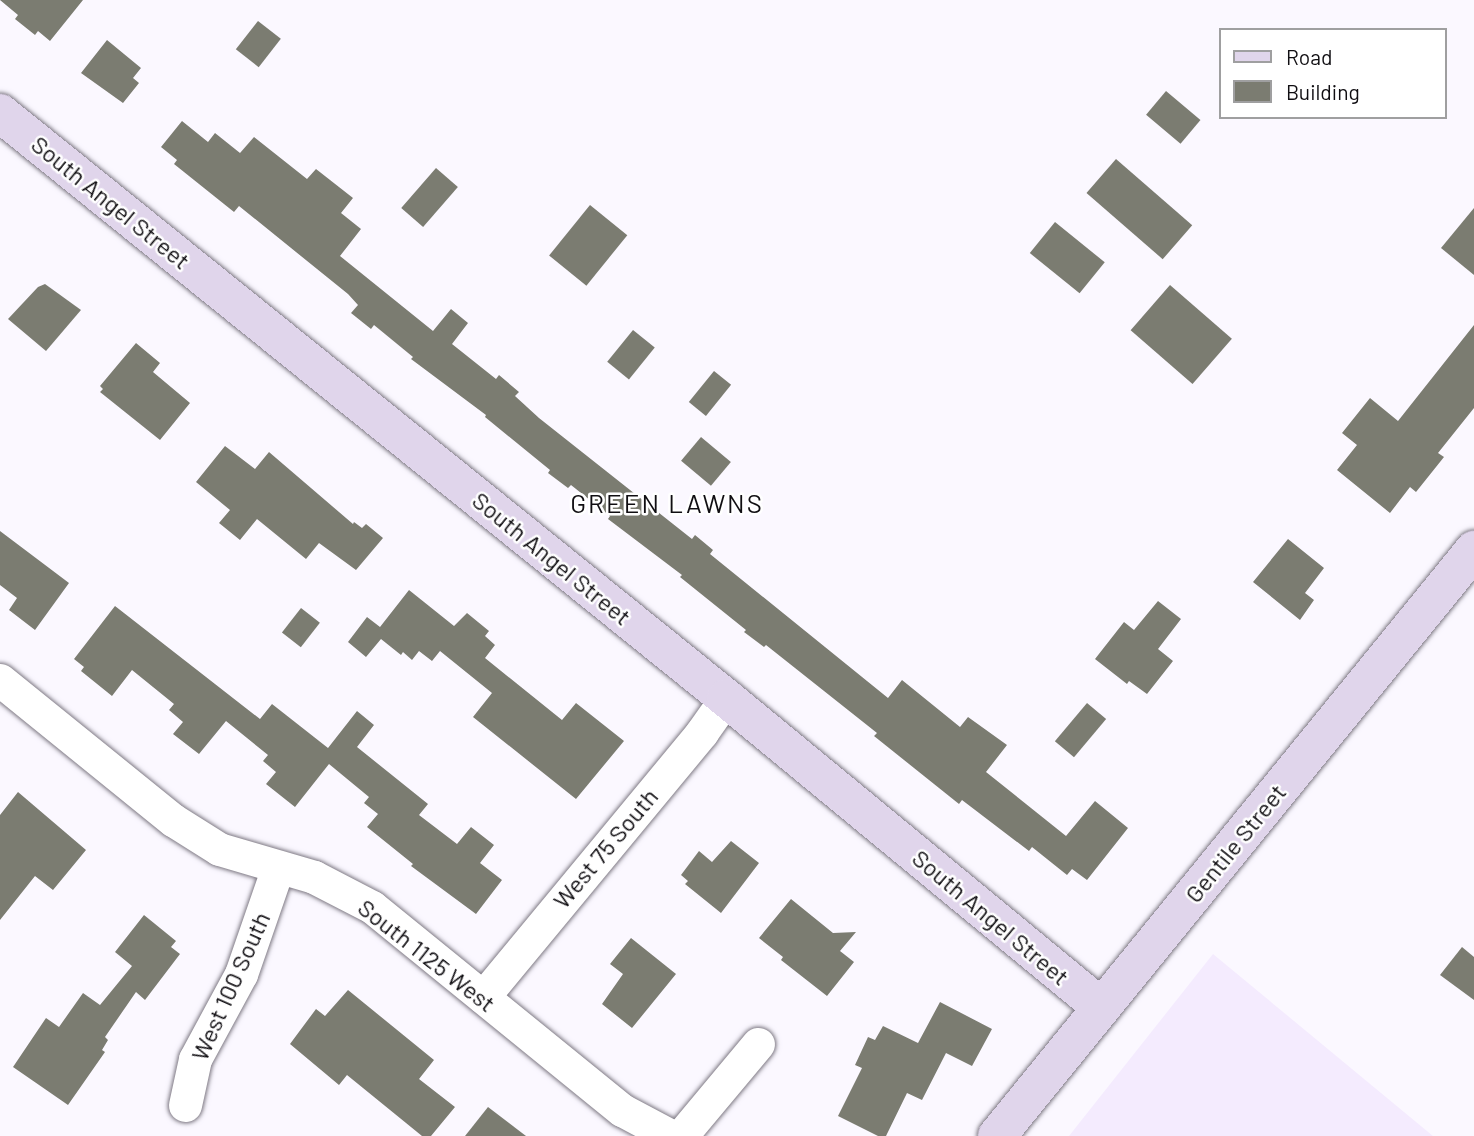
<!DOCTYPE html>
<style>
body{margin:0}
#map{position:relative;width:1474px;height:1136px;overflow:hidden;background:#fbf8ff;font-family:Barlow,sans-serif}
div>[style]{position:absolute}
.built>*{inset:0;background:#f4ebfe}
.building>*{inset:0;background:#7b7c71;transform-origin:0 0}
.roads{filter:drop-shadow(0 0 2px #7f7a85) drop-shadow(0 0 2px #7f7a85)}
.street>*{height:33px;margin:-16.5px;padding:0 16.5px;transform-origin:16.5px;border-radius:16.5px;background:#fff}
.secondary>*{height:38px;margin:-19px;padding:0 19px;transform-origin:19px;border-radius:19px;background:#e0d5eb}
span{translate:-50% -50%;white-space:nowrap;text-align:center;line-height:1.15;-webkit-text-stroke:5px #fff;paint-order:stroke}
.street-label{font-size:24px;color:#100e12}
.neighbourhood-label{font-size:26px;color:#100e12;letter-spacing:2px}
.legend{position:absolute;left:1219px;top:28px;width:228px;height:91px;box-sizing:border-box;background:#fff;border:2px solid #9f9fa0;margin:0;padding:9px 12px;list-style:none;font-size:21px;color:#100e12}
.legend li{display:flex;align-items:center;gap:14px;height:35px}
.legend b{width:35px;border:2px solid #9f9fa0}
</style>
<div id="map">
<div class="built">
<div style="clip-path:polygon(1213px 954px,1433px 1136px,1069px 1136px)"></div>
</div>
<div class="building">
<div style="clip-path:polygon(0 0,83px 0,50px 41px,38px 31px,35px 35px,15px 19px,18px 15px)"></div>
<div style="left:258px;top:21px;width:29px;height:36px;rotate:38deg"></div>
<div style="clip-path:polygon(107px 40px,141px 68px,133px 78px,139px 83px,123px 103px,81px 73px)"></div>
<div style="left:1166px;top:91px;width:45px;height:31px;rotate:40deg"></div>
<div style="clip-path:polygon(182px 121px,208px 142px,215px 133px,240px 153px,254px 137px,307px 179px,316px 169px,353px 198px,341px 213px,361px 229px,340px 256px,433px 331px,451px 309px,468px 323px,452px 344px,496px 379px,499px 375px,519px 392px,515px 396px,539px 418px,692px 539px,695px 535px,713px 550px,710px 554px,888px 698px,902px 680px,960px 727px,968px 717px,1007px 745px,986px 772px,1066px 836px,1095px 801px,1128px 828px,1087px 880px,1072px 869px,1067px 875px,1032px 847px,1029px 851px,962px 800px,959px 804px,874px 736px,877px 733px,766px 645px,764px 647px,744px 632px,746px 630px,680px 577px,682px 575px,608px 519px,610px 516px,571px 485px,568px 488px,548px 473px,550px 470px,485px 417px,486px 415px,411px 359px,413px 357px,374px 325px,371px 329px,351px 313px,358px 305px,348px 294px,239px 206px,234px 212px,174px 164px,177px 160px,161px 147px)"></div>
<div style="left:1116px;top:159px;width:101px;height:45px;rotate:41deg"></div>
<div style="left:436px;top:168px;width:29px;height:53px;rotate:41deg"></div>
<div style="left:590px;top:205px;width:48px;height:65px;rotate:39deg"></div>
<div style="clip-path:polygon(1474px 208px,1474px 275px,1441px 248px)"></div>
<div style="left:1055px;top:222px;width:64px;height:40px;rotate:39deg"></div>
<div style="clip-path:polygon(45px 284px,81px 310px,46px 351px,8px 319px,38px 287px)"></div>
<div style="left:1170px;top:285px;width:82px;height:60px;rotate:41deg"></div>
<div style="clip-path:polygon(1474px 325px,1474px 408px,1438px 453px,1444px 457px,1416px 492px,1410px 487px,1390px 513px,1337px 470px,1357px 445px,1342px 433px,1370px 398px,1398px 421px)"></div>
<div style="left:633px;top:330px;width:28px;height:41px;rotate:39deg"></div>
<div style="clip-path:polygon(136px 343px,160px 363px,153px 372px,190px 403px,160px 440px,100px 392px,103px 389px,100px 386px)"></div>
<div style="left:714px;top:371px;width:22px;height:40px;rotate:39deg"></div>
<div style="left:701px;top:437px;width:39px;height:31px;rotate:40deg"></div>
<div style="clip-path:polygon(225px 446px,255px 469px,269px 452px,353px 524px,354px 522px,362px 528px,366px 524px,383px 538px,356px 570px,319px 543px,306px 559px,257px 519px,240px 540px,219px 523px,230px 510px,196px 482px)"></div>
<div style="clip-path:polygon(0 531px,69px 583px,35px 630px,9px 610px,17px 598px,0 585px)"></div>
<div style="clip-path:polygon(1288px 539px,1324px 568px,1305px 593px,1314px 600px,1300px 620px,1253px 582px)"></div>
<div style="clip-path:polygon(409px 590px,454px 626px,467px 613px,489px 631px,485px 636px,495px 645px,485px 658px,562px 720px,576px 703px,624px 741px,576px 799px,473px 717px,492px 693px,440px 651px,432px 661px,419px 651px,412px 660px,403px 652px,401px 655px,381px 639px,366px 657px,348px 642px,367px 617px,380px 627px)"></div>
<div style="clip-path:polygon(1158px 601px,1181px 619px,1158px 649px,1173px 661px,1147px 694px,1129px 681px,1127px 684px,1095px 659px,1124px 622px,1134px 630px)"></div>
<div style="clip-path:polygon(115px 606px,260px 719px,272px 704px,328px 748px,357px 711px,374px 725px,357px 747px,428px 804px,419px 815px,457px 844px,471px 827px,494px 845px,480px 863px,502px 880px,476px 914px,411px 866px,413px 864px,367px 827px,378px 814px,364px 803px,369px 797px,329px 764px,295px 807px,266px 784px,276px 772px,263px 761px,268px 755px,226px 721px,199px 754px,173px 734px,183px 722px,169px 710px,174px 704px,132px 670px,112px 696px,81px 671px,84px 667px,74px 659px)"></div>
<div style="left:301px;top:608px;width:24px;height:31px;rotate:38deg"></div>
<div style="left:1087px;top:703px;width:25px;height:50px;rotate:40deg"></div>
<div style="clip-path:polygon(18px 792px,86px 850px,53px 890px,35px 876px,0 920px,0 815px)"></div>
<div style="clip-path:polygon(731px 841px,759px 863px,721px 913px,685px 884px,688px 881px,681px 875px,699px 851px,712px 862px)"></div>
<div style="clip-path:polygon(791px 899px,833px 933px,856px 932px,840px 951px,854px 962px,827px 996px,781px 960px,783px 957px,759px 938px)"></div>
<div style="clip-path:polygon(144px 915px,176px 941px,171px 947px,180px 954px,145px 1000px,136px 992px,105px 1037px,108px 1040px,102px 1050px,105px 1052px,68px 1105px,13px 1067px,46px 1018px,59px 1027px,83px 993px,100px 1005px,132px 966px,115px 952px)"></div>
<div style="clip-path:polygon(631px 938px,676px 974px,632px 1028px,602px 1004px,623px 974px,610px 964px)"></div>
<div style="clip-path:polygon(1462px 947px,1474px 957px,1474px 1000px,1440px 975px)"></div>
<div style="clip-path:polygon(348px 990px,434px 1060px,419px 1079px,455px 1107px,431px 1136px,422px 1136px,347px 1075px,339px 1085px,290px 1044px,316px 1009px,325px 1016px)"></div>
<div style="clip-path:polygon(940px 1002px,992px 1029px,972px 1066px,946px 1053px,922px 1100px,907px 1093px,886px 1136px,878px 1136px,838px 1116px,862px 1068px,855px 1065px,868px 1037px,875px 1040px,883px 1026px,918px 1043px)"></div>
<div style="clip-path:polygon(488px 1107px,526px 1136px,465px 1136px)"></div>
</div>
<div class="roads">
<div class="street">
<div style="left:0;top:680px;width:223px;rotate:39deg"></div>
<div style="left:173px;top:820px;width:54px;rotate:32.2deg"></div>
<div style="left:219px;top:849px;width:99px;rotate:16.4deg"></div>
<div style="left:314px;top:877px;width:65px;rotate:27.3deg"></div>
<div style="left:372px;top:907px;width:322px;rotate:39.1deg"></div>
<div style="left:622px;top:1110px;width:55px;rotate:28deg"></div>
<div style="left:483px;top:997px;width:344px;rotate:-50.4deg"></div>
<div style="left:702px;top:732px;width:42px;rotate:-54.8deg"></div>
<div style="left:185px;top:1105px;width:47px;rotate:-77.7deg"></div>
<div style="left:195px;top:1059px;width:97px;rotate:-61.6deg"></div>
<div style="left:241px;top:974px;width:113px;rotate:-70.9deg"></div>
<div style="left:681px;top:1136px;width:120px;rotate:-50.1deg"></div>
</div>
<div class="secondary">
<div style="left:0;top:113px;width:932px;rotate:38.86deg"></div>
<div style="left:726px;top:698px;width:486px;rotate:39.5deg"></div>
<div style="left:997px;top:1136px;width:756px;rotate:-50.85deg"></div>
</div>
</div>
<div class="street-label">
<span style="left:111px;top:202px;rotate:39deg">South Angel Street</span>
<span style="left:552px;top:558px;rotate:39deg">South Angel Street</span>
<span style="left:1235px;top:843px;rotate:-51deg">Gentile Street</span>
<span style="left:605px;top:848px;rotate:-50deg">West 75 South</span>
<span style="left:991px;top:917px;rotate:40deg">South Angel Street</span>
<span style="left:427px;top:955px;rotate:38deg">South 1125 West</span>
<span style="left:230px;top:986px;rotate:-66deg">West 100 South</span>
</div>
<div class="neighbourhood-label">
<span style="left:667px;top:503px">GREEN LAWNS</span>
</div>
<ul class="legend">
<li><b style="height:9px;background:#e0d5eb"></b>Road</li>
<li><b style="height:19px;background:#7b7c71"></b>Building</li>
</ul>
</div>
